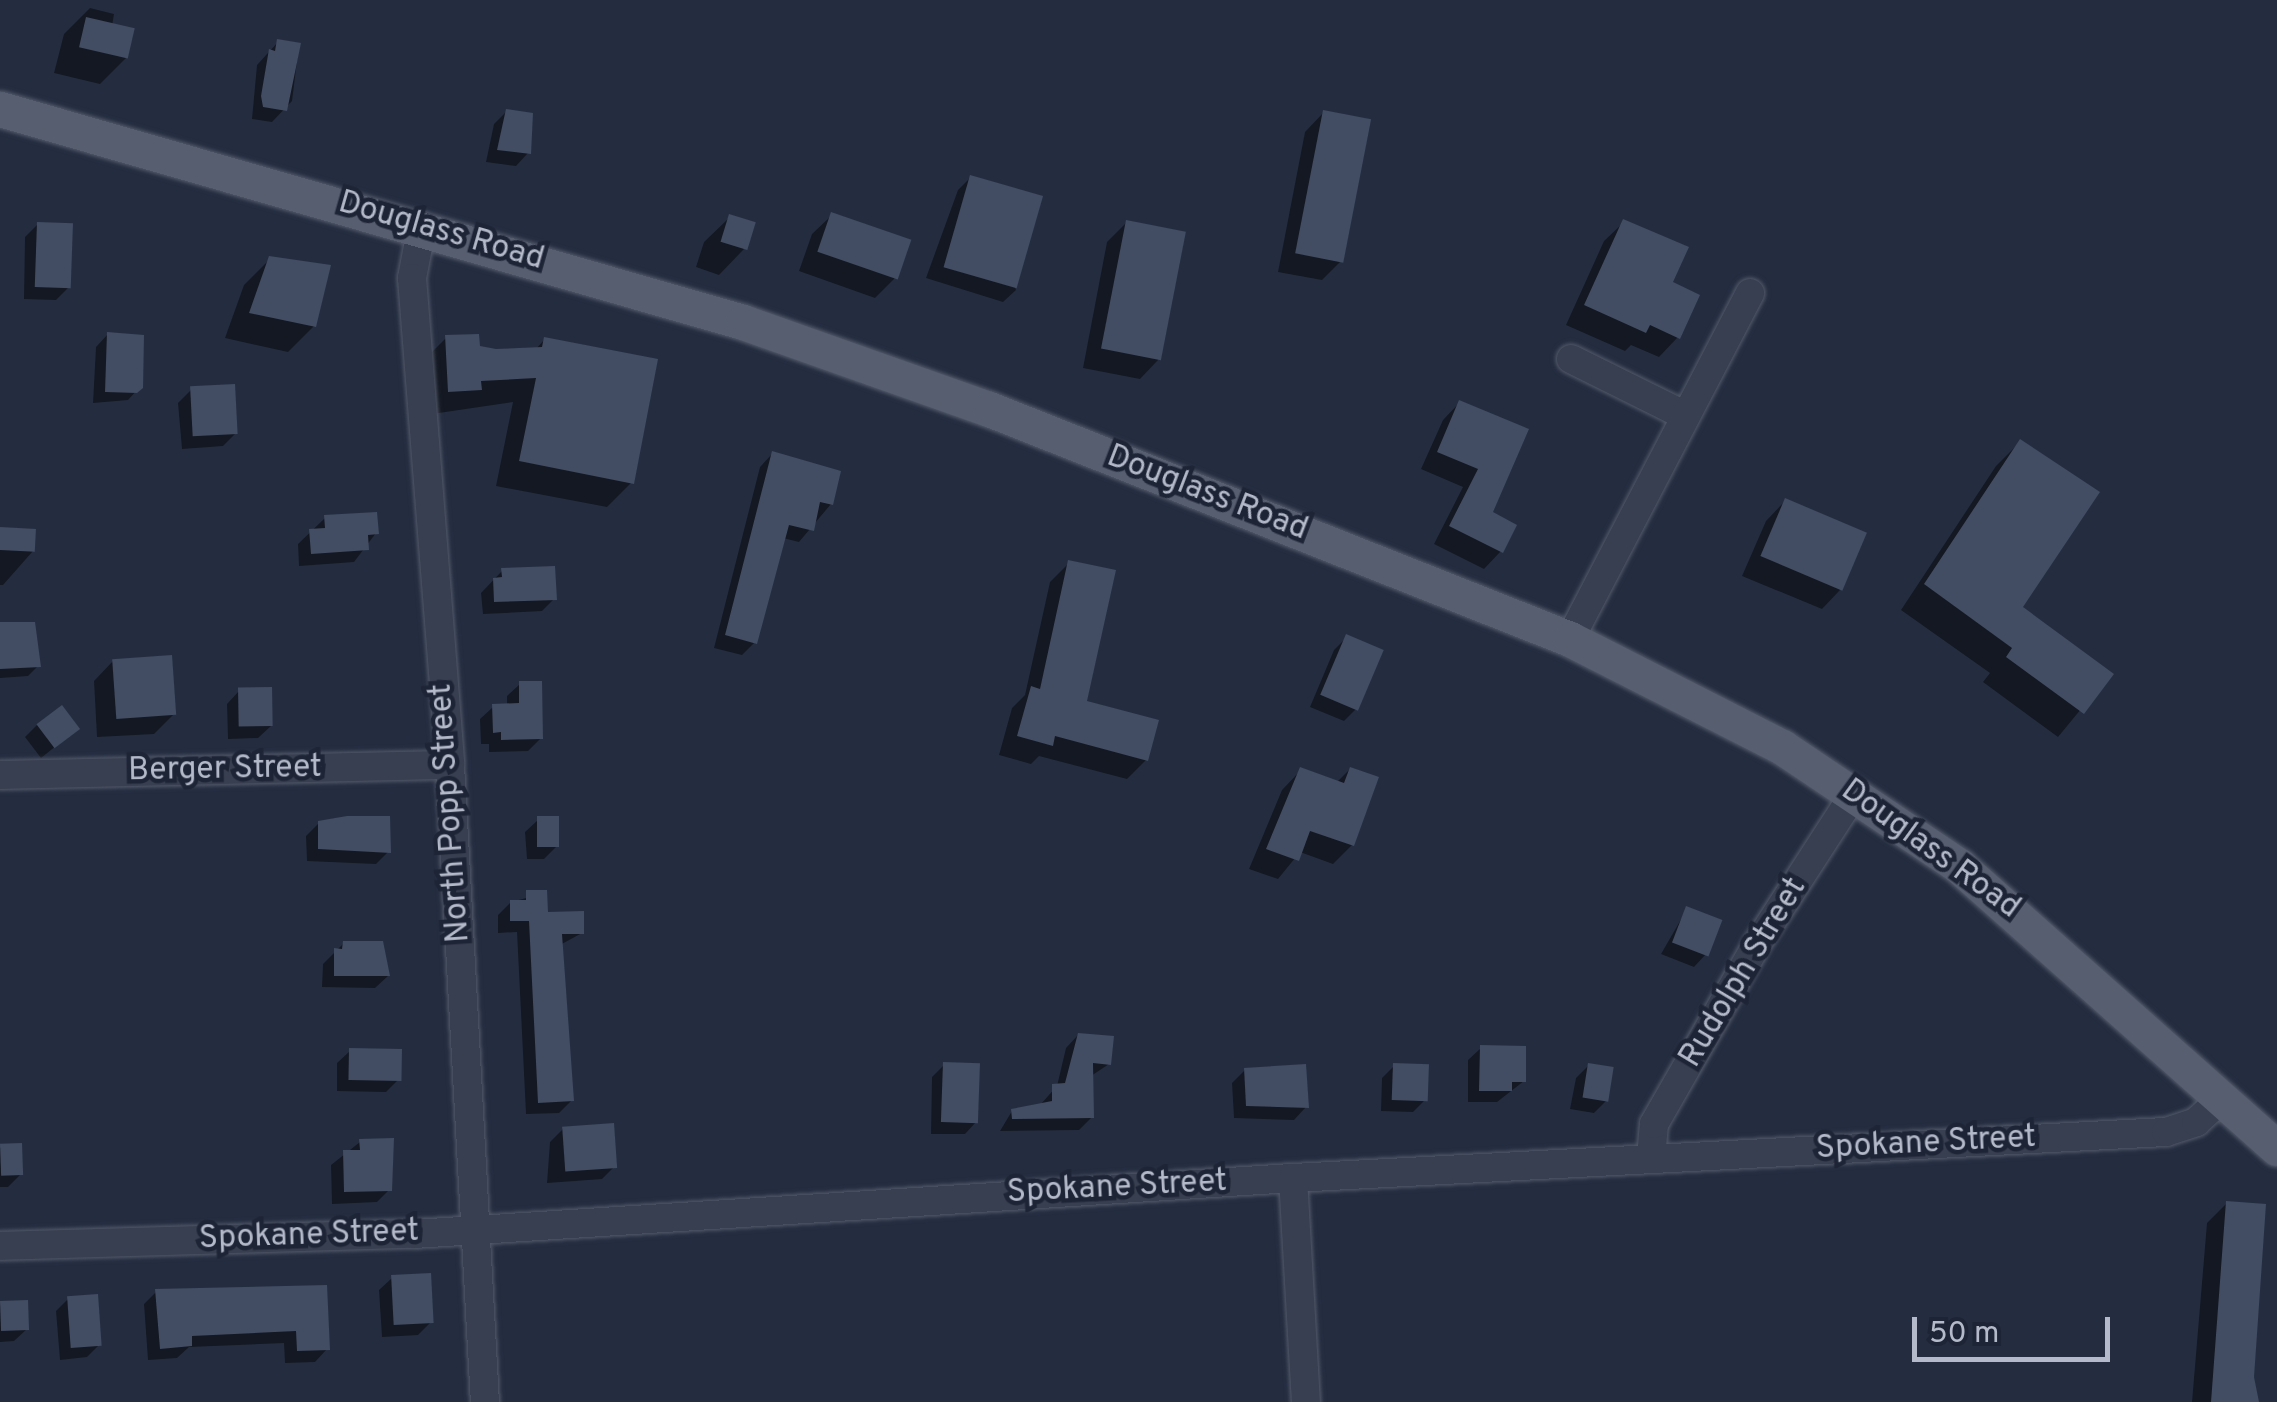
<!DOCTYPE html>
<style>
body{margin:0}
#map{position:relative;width:2277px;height:1402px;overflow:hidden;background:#242d40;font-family:Overpass,sans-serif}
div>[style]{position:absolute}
.shadow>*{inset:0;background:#0007}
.building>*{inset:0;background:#424c62;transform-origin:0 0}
.roads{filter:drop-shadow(0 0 2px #535a6a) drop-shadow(0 0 2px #535a6a)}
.minor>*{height:28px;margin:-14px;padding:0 14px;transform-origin:14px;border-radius:14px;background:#383f50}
.major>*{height:35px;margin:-17.5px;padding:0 17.5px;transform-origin:17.5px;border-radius:17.5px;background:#565e70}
span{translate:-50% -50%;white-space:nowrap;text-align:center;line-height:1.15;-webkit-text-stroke:9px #1d2435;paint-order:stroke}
.street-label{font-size:32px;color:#b4baca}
.scale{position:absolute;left:1912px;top:1317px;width:198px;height:45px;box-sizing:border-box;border:5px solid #b4baca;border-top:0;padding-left:12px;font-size:30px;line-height:35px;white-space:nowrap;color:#b4baca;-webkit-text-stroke:8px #1d2435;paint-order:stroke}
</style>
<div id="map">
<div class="shadow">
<div style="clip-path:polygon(90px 8px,114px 14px,112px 26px,126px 58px,100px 84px,54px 73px,64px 34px)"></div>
<div style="clip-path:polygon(278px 42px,299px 45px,292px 101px,272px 122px,252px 119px,257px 65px)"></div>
<div style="clip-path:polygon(506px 112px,528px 153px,516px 166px,486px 162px,494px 124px)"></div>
<div style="clip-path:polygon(1324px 112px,1341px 261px,1322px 280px,1278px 272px,1305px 132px)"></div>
<div style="clip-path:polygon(970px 178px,1016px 290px,1003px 302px,926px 278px,958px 190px)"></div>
<div style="clip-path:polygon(832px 215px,895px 278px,875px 298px,799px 271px,812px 234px)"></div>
<div style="clip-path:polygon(730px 217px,744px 249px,719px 275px,696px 267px,704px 242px)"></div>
<div style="clip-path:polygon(1624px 222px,1670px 283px,1678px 337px,1659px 357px,1631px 345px,1625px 351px,1566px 325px,1604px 241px)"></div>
<div style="clip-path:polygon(1126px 223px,1159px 359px,1140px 379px,1083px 368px,1107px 242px)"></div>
<div style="clip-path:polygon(38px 224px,68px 288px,56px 300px,24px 299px,25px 237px)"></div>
<div style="clip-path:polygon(270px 259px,314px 326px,288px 352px,225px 338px,244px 285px)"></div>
<div style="clip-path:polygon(108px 334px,140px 387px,128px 400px,93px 403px,96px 347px)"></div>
<div style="clip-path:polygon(446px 338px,496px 352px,535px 350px,544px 340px,632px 482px,607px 507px,496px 486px,513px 402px,425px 415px,422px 362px)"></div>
<div style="clip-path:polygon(191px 390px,236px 433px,223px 446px,182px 449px,178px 403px)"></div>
<div style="clip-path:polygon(1460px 402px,1526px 430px,1490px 514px,1501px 551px,1484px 569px,1434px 544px,1463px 487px,1421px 469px,1443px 420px)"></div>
<div style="clip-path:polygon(2020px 442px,2020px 608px,2110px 674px,2058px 737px,1983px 682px,1990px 673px,1901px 610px,1996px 466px)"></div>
<div style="clip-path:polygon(772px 454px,831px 504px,799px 542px,783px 538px,755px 642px,742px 655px,714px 648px,760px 467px)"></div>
<div style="clip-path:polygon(1785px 501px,1841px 589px,1822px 609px,1742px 576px,1766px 521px)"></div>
<div style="clip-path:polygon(325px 518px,376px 533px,354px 562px,299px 566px,298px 544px)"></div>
<div style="clip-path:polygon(0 530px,33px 551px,3px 585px,0 585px)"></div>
<div style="clip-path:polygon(1069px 563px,1084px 703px,1146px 760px,1127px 779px,1039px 756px,1031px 764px,999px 755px,1012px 708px,1025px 695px,1050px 582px)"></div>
<div style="clip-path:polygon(502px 571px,554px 599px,542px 611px,483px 614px,481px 593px)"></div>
<div style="clip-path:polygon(0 625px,38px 666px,28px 676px,0 678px)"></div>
<div style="clip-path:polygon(1347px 637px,1356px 709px,1344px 721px,1310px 707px,1334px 650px)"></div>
<div style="clip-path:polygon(113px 661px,174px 714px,154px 734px,97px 737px,94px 681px)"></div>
<div style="clip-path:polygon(520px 684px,541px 738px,528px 751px,489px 752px,489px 744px,481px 744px,480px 719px,493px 707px,507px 706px,507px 696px)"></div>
<div style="clip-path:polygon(239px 691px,271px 726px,258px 738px,228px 739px,227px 704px)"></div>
<div style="clip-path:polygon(38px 724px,77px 729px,41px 758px,25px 737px)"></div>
<div style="clip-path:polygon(1350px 769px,1352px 845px,1333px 864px,1300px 852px,1278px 879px,1249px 869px,1282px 790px,1301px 770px,1336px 783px)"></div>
<div style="clip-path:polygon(538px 820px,557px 846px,544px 859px,527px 859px,525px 832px)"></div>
<div style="clip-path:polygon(319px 823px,388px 852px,376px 864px,307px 861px,306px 836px)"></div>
<div style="clip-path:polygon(545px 893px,545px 914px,582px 933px,560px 945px,572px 1100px,559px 1113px,526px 1114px,517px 932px,498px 933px,498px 915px,511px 902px)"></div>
<div style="clip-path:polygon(1687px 909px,1706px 954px,1694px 967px,1661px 954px)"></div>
<div style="clip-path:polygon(344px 943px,388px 976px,375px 988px,322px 987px,323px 964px)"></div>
<div style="clip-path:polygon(1078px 1035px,1109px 1064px,1091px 1076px,1092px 1117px,1079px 1130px,1000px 1131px,1012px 1111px,1040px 1105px,1057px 1086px,1066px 1048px)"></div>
<div style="clip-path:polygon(1481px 1048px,1524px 1081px,1497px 1102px,1468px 1102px,1468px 1060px)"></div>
<div style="clip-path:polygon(350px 1051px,399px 1079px,386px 1092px,337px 1091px,337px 1063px)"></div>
<div style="clip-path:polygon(944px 1065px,977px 1121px,965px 1134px,931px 1134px,932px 1077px)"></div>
<div style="clip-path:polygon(1589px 1065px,1606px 1101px,1594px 1113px,1570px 1109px,1576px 1078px)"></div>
<div style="clip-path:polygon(1394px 1066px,1426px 1099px,1413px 1112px,1381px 1111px,1382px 1078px)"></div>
<div style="clip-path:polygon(1245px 1070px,1306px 1107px,1294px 1120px,1234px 1118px,1232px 1083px)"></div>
<div style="clip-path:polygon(563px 1129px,614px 1167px,602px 1179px,547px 1183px,550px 1142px)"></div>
<div style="clip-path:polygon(360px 1142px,389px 1190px,377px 1202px,332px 1204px,331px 1165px)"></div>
<div style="clip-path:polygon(0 1147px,21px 1174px,8px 1187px,0 1187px)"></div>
<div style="clip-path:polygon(2227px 1203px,2253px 1402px,2192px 1402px,2207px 1223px)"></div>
<div style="clip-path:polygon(392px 1278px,431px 1322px,418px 1335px,382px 1337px,379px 1290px)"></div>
<div style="clip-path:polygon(325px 1288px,327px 1349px,315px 1362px,285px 1363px,284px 1343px,189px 1347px,177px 1358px,148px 1360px,144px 1304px,156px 1292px)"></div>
<div style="clip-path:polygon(68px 1299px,99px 1345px,87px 1357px,60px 1360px,56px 1311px)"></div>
<div style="clip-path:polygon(0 1303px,27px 1329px,14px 1341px,0 1342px)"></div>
</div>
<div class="building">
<div style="left:86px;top:17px;width:50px;height:31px;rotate:13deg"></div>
<div style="clip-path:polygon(277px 39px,301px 43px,287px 111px,263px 107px,261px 96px,269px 49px,275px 51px)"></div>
<div style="clip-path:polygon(506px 109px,533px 113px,531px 154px,497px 150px)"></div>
<div style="left:1323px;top:110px;width:49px;height:146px;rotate:11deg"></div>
<div style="left:970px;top:175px;width:76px;height:96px;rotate:16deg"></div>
<div style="left:831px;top:212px;width:85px;height:42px;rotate:19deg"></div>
<div style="left:729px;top:214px;width:28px;height:29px;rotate:17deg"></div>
<div style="clip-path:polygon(1623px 219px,1689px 247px,1673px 282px,1700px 295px,1680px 339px,1650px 325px,1646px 333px,1584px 305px)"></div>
<div style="left:1126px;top:220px;width:61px;height:131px;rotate:11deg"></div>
<div style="left:37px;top:222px;width:36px;height:65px;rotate:2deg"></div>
<div style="clip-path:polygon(269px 256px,331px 265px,316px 327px,249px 313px)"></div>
<div style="clip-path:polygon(107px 332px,144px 335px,143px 388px,137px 393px,105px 392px)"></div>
<div style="clip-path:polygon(479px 334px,480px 346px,496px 349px,542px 347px,544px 337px,658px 359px,634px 484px,519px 461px,536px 378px,481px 381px,482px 390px,448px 392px,445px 335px)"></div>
<div style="left:235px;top:384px;width:50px;height:45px;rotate:87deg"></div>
<div style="clip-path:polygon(1459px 400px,1529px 429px,1493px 512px,1517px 525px,1503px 553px,1449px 526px,1478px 469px,1437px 452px)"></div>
<div style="clip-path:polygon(2020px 439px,2100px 492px,2023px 607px,2114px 674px,2084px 714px,2006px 657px,2012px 648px,1924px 584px)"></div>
<div style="clip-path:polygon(772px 451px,841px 471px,833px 505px,820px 502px,814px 531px,789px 525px,757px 644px,725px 635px)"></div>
<div style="left:1785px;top:498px;width:89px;height:63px;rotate:23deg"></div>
<div style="clip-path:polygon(377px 512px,379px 534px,368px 535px,369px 550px,311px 554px,309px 529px,325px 528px,324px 515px)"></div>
<div style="left:0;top:527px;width:36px;height:23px;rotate:3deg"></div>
<div style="clip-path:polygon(1068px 560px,1116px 570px,1087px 701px,1159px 720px,1148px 761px,1055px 736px,1053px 746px,1017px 736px,1031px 686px,1040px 689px)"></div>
<div style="clip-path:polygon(555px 566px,557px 600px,494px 602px,493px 578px,502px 577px,501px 568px)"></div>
<div style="clip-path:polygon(0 622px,35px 622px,41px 667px,0 669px)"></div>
<div style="left:1346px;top:634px;width:41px;height:66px;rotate:23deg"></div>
<div style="left:172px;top:655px;width:60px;height:60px;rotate:86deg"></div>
<div style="clip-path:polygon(519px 681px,542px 681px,543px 739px,501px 740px,501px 732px,493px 733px,492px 704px,519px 703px)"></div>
<div style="left:272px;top:687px;width:39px;height:34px;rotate:89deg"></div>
<div style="left:62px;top:705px;width:30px;height:32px;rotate:53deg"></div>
<div style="clip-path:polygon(1300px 767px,1344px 783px,1350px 767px,1379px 777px,1354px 846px,1310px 831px,1299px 861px,1266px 849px)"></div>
<div style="clip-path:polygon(347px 816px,390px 816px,391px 853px,318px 849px,318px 821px)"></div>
<div style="left:559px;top:816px;width:31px;height:22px;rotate:90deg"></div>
<div style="clip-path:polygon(526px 890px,547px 890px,548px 912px,584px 911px,584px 934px,562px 934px,574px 1101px,538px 1103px,529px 921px,510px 921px,510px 900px,526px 900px)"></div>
<div style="left:1686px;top:906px;width:39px;height:39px;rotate:21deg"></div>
<div style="clip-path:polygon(343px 941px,383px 941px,390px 976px,334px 976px,334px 948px,342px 949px)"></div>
<div style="clip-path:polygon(1078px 1033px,1114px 1036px,1111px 1065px,1093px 1063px,1094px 1118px,1012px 1119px,1011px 1109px,1052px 1101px,1052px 1084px,1065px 1083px)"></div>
<div style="clip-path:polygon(1480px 1045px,1526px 1046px,1526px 1082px,1512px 1082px,1512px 1091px,1479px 1091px)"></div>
<div style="left:349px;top:1048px;width:53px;height:32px;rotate:1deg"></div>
<div style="left:943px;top:1062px;width:37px;height:60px;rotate:2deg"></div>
<div style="left:1393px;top:1063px;width:36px;height:37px;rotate:2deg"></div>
<div style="left:1588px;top:1063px;width:26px;height:35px;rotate:9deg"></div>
<div style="clip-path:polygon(1306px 1064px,1309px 1108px,1246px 1106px,1244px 1068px)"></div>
<div style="left:614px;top:1123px;width:45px;height:52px;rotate:86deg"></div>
<div style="clip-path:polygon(394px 1138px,392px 1191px,344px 1192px,343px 1150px,360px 1150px,359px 1139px)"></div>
<div style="left:22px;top:1143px;width:32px;height:22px;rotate:88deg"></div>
<div style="clip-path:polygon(2226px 1201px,2266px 1204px,2254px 1377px,2259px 1402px,2211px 1402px)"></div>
<div style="left:431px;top:1273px;width:50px;height:40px;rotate:87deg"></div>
<div style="clip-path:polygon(327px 1285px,330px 1350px,297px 1351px,296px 1331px,192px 1336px,192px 1346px,160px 1349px,155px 1289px)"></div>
<div style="left:98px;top:1294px;width:52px;height:31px;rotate:86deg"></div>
<div style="left:28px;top:1300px;width:30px;height:28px;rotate:88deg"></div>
</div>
<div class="roads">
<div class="minor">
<div style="left:422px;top:226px;width:53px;rotate:100.9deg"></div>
<div style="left:412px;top:278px;width:488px;rotate:85.5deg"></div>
<div style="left:450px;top:765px;width:638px;rotate:86.86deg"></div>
<div style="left:1571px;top:359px;width:128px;rotate:26.4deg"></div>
<div style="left:1570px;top:639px;width:390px;rotate:-62.5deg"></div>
<div style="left:0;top:775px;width:450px;rotate:-1.3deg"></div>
<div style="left:1651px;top:1158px;width:34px;rotate:-85deg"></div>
<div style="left:1654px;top:1124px;width:207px;rotate:-60.2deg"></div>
<div style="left:1757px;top:944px;width:179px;rotate:-57.1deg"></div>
<div style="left:1293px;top:1178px;width:224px;rotate:86.7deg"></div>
<div style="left:0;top:1246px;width:414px;rotate:-1.7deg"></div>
<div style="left:414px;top:1234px;width:881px;rotate:-3.65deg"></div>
<div style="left:1293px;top:1178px;width:874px;rotate:-3.02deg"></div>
<div style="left:2166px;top:1132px;width:32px;rotate:-18deg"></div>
<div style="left:2196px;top:1122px;width:36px;rotate:-42deg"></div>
</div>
<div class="major">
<div style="left:0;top:109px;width:773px;rotate:16deg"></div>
<div style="left:743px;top:322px;width:261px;rotate:19.5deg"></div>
<div style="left:989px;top:409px;width:625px;rotate:21.6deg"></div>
<div style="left:1570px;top:639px;width:238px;rotate:27deg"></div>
<div style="left:1782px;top:747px;width:213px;rotate:33.9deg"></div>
<div style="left:1959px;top:866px;width:425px;rotate:41.6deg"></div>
</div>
</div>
<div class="street-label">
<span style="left:441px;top:232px;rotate:16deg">Douglass Road</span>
<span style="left:1207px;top:494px;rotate:21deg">Douglass Road</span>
<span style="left:225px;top:770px;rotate:-1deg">Berger Street</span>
<span style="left:451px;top:813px;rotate:-94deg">North Popp Street</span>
<span style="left:1930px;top:850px;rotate:36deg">Douglass Road</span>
<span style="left:1744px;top:973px;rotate:-59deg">Rudolph Street</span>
<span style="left:1926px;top:1144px;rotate:-3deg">Spokane Street</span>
<span style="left:1117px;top:1188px;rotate:-3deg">Spokane Street</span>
<span style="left:309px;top:1236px;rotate:-2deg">Spokane Street</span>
</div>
<div class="scale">50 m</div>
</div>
